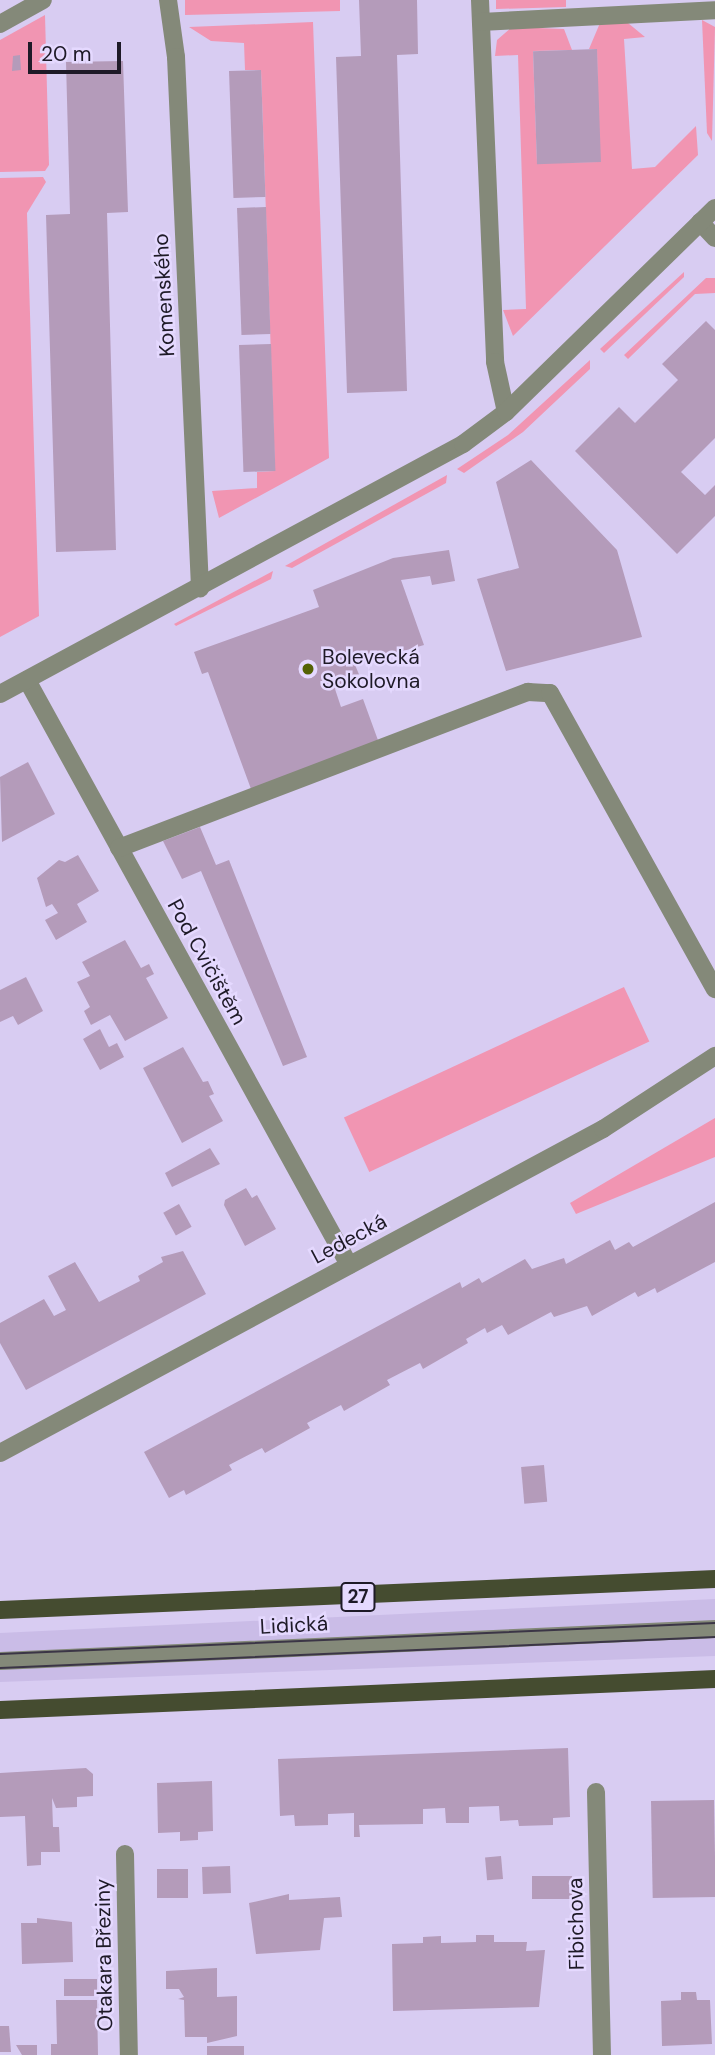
<!DOCTYPE html>
<meta charset="utf-8">
<style>
body{margin:0}
#map{position:relative;width:715px;height:2055px;overflow:hidden;background:#d8ccf2;font-family:"DM Sans",sans-serif}
div>[style]{position:absolute}
.built>*{inset:0;background:#cabce7}
.green>*{inset:0;background:#f195b2;transform-origin:0 0}
.building>*{inset:0;background:#b49bba;transform-origin:0 0}
.minor>*{height:18px;margin:-9px;padding:0 9px;transform-origin:9px;border-radius:9px;background:#848979}
.major>*{height:18px;margin:-9px;padding:0 9px;transform-origin:9px;border-radius:9px;background:#454c30}
.tram>*{height:2px;margin:-1px;padding:0 1px;transform-origin:1px;border-radius:1px;background:#3b3546}
.dots>*{width:19px;height:19px;translate:-50% -50%;box-sizing:border-box;border:4px solid #e5d9ff;border-radius:50%}
span{translate:-50% -50%;white-space:nowrap;text-align:center;line-height:1.15;-webkit-text-stroke:5px #e5d9ff;paint-order:stroke}
.shield-label span{padding:2px 5px;background:#e5d9ff;border:2px solid;border-radius:5px;-webkit-text-stroke-width:0}
.shield-label{font-size:19px;color:#1e1a27;font-weight:700}
.street-label{font-size:21px;color:#1e1a27}
.poi-label{font-size:21px;color:#1e1a27}
.left{translate:0 -50%;text-align:left}
.scale{position:absolute;left:28px;top:42px;width:93px;height:32px;box-sizing:border-box;border:4px solid #1e1a27;border-top:0;padding-left:9px;font-size:21px;line-height:24px;white-space:nowrap;color:#1e1a27;-webkit-text-stroke:5px #e5d9ff;paint-order:stroke}
</style>
<div id="map">
<div class="built">
<div style="clip-path:polygon(715px 1599px,715px 1656px,0 1682px,0 1633px)"></div>
</div>
<div class="green">
<div style="clip-path:polygon(185px 0,340px 0,340px 11px,185px 15px)"></div>
<div style="clip-path:polygon(496px 0,566px 0,566px 7px,496px 9px)"></div>
<div style="clip-path:polygon(45px 15px,49px 165px,45px 171px,0 172px,0 40px)"></div>
<div style="clip-path:polygon(702px 20px,715px 27px,712px 141px,707px 133px)"></div>
<div style="clip-path:polygon(313px 22px,329px 458px,219px 518px,212px 491px,257px 488px,257px 472px,275px 471px,261px 70px,245px 70px,244px 43px,211px 41px,189px 27px)"></div>
<div style="clip-path:polygon(600px 23px,628px 23px,645px 37px,624px 39px,632px 169px,655px 167px,696px 126px,698px 155px,513px 336px,503px 310px,526px 309px,518px 55px,495px 56px,497px 40px,512px 27px,564px 29px,572px 50px,533px 51px,537px 163px,599px 162px,597px 49px,589px 49px)"></div>
<div style="clip-path:polygon(43px 177px,46px 182px,27px 213px,39px 616px,0 637px,0 178px)"></div>
<div style="clip-path:polygon(684px 272px,684px 277px,604px 353px,600px 349px)"></div>
<div style="clip-path:polygon(706px 278px,715px 278px,715px 293px,695px 294px,628px 359px,624px 355px)"></div>
<div style="clip-path:polygon(590px 360px,590px 369px,523px 432px,464px 473px,457px 469px,508px 435px)"></div>
<div style="clip-path:polygon(447px 475px,446px 483px,292px 568px,285px 566px)"></div>
<div style="clip-path:polygon(273px 571px,271px 579px,176px 626px,174px 624px)"></div>
<div style="left:624px;top:987px;width:60px;height:309px;rotate:65deg"></div>
<div style="clip-path:polygon(715px 1118px,715px 1157px,576px 1214px,570px 1203px)"></div>
</div>
<div class="building">
<div style="clip-path:polygon(359px 0,417px 0,418px 54px,397px 55px,407px 391px,347px 393px,336px 57px,361px 56px)"></div>
<div style="left:597px;top:49px;width:113px;height:64px;rotate:88deg"></div>
<div style="clip-path:polygon(20px 55px,21px 70px,12px 71px,13px 56px)"></div>
<div style="clip-path:polygon(123px 61px,128px 212px,107px 213px,116px 550px,56px 552px,46px 215px,70px 214px,66px 62px)"></div>
<div style="left:261px;top:70px;width:127px;height:32px;rotate:88deg"></div>
<div style="left:266px;top:207px;width:127px;height:29px;rotate:88deg"></div>
<div style="clip-path:polygon(706px 321px,715px 330px,715px 438px,681px 472px,705px 495px,715px 485px,715px 516px,677px 554px,575px 451px,619px 407px,635px 423px,678px 380px,662px 364px)"></div>
<div style="left:271px;top:344px;width:127px;height:32px;rotate:88deg"></div>
<div style="clip-path:polygon(531px 460px,617px 550px,642px 637px,506px 671px,477px 579px,519px 568px,496px 482px)"></div>
<div style="clip-path:polygon(449px 550px,455px 581px,432px 585px,430px 576px,401px 580px,424px 645px,355px 665px,361px 679px,335px 689px,341px 707px,363px 699px,379px 743px,251px 789px,208px 672px,202px 674px,194px 652px,319px 607px,313px 590px,393px 558px)"></div>
<div style="clip-path:polygon(28px 762px,55px 814px,2px 842px,0 777px)"></div>
<div style="clip-path:polygon(200px 827px,216px 865px,229px 860px,307px 1057px,283px 1066px,201px 871px,182px 879px,163px 841px)"></div>
<div style="clip-path:polygon(78px 855px,99px 891px,77px 904px,87px 922px,56px 940px,45px 920px,58px 913px,52px 904px,46px 907px,37px 878px,59px 860px,65px 862px)"></div>
<div style="clip-path:polygon(125px 940px,141px 968px,149px 964px,154px 974px,146px 978px,168px 1018px,125px 1041px,110px 1015px,91px 1025px,84px 1011px,90px 1007px,77px 982px,90px 976px,82px 962px)"></div>
<div style="clip-path:polygon(26px 977px,43px 1011px,18px 1025px,13px 1016px,0 1022px,0 990px)"></div>
<div style="clip-path:polygon(100px 1029px,109px 1047px,117px 1043px,124px 1057px,100px 1070px,83px 1039px)"></div>
<div style="clip-path:polygon(183px 1047px,203px 1082px,208px 1081px,214px 1094px,209px 1096px,223px 1121px,182px 1143px,143px 1068px)"></div>
<div style="clip-path:polygon(210px 1148px,220px 1164px,172px 1187px,165px 1173px)"></div>
<div style="clip-path:polygon(246px 1188px,252px 1198px,257px 1195px,276px 1229px,245px 1246px,224px 1205px,225px 1200px)"></div>
<div style="clip-path:polygon(715px 1202px,715px 1262px,657px 1293px,655px 1288px,638px 1297px,635px 1292px,592px 1316px,587px 1306px,554px 1317px,551px 1312px,508px 1335px,502px 1325px,487px 1333px,485px 1328px,466px 1339px,468px 1343px,423px 1369px,420px 1363px,387px 1380px,390px 1385px,344px 1411px,341px 1405px,307px 1423px,310px 1428px,265px 1453px,262px 1448px,229px 1465px,232px 1470px,186px 1495px,184px 1490px,169px 1498px,144px 1452px,460px 1282px,462px 1288px,479px 1278px,482px 1283px,525px 1259px,532px 1269px,564px 1258px,566px 1264px,610px 1240px,615px 1250px,629px 1242px,633px 1247px)"></div>
<div style="left:179px;top:1204px;width:26px;height:18px;rotate:61deg"></div>
<div style="clip-path:polygon(183px 1251px,206px 1294px,26px 1390px,0 1343px,0 1323px,44px 1299px,54px 1316px,66px 1310px,48px 1276px,75px 1262px,99px 1302px,140px 1281px,138px 1276px,163px 1262px,161px 1257px)"></div>
<div style="left:544px;top:1465px;width:37px;height:23px;rotate:85deg"></div>
<div style="clip-path:polygon(568px 1748px,570px 1817px,553px 1818px,553px 1825px,519px 1826px,518px 1820px,500px 1821px,499px 1806px,469px 1807px,469px 1823px,446px 1823px,445px 1808px,423px 1809px,423px 1824px,359px 1825px,360px 1837px,354px 1837px,354px 1813px,328px 1814px,328px 1825px,295px 1826px,294px 1815px,280px 1816px,278px 1759px)"></div>
<div style="clip-path:polygon(86px 1768px,93px 1774px,93px 1796px,77px 1797px,77px 1807px,56px 1808px,52px 1798px,53px 1827px,59px 1827px,60px 1852px,41px 1852px,41px 1865px,27px 1866px,25px 1816px,0 1817px,0 1773px)"></div>
<div style="clip-path:polygon(212px 1781px,213px 1831px,198px 1832px,198px 1840px,180px 1841px,180px 1832px,158px 1833px,157px 1783px)"></div>
<div style="left:714px;top:1800px;width:97px;height:63px;rotate:89deg"></div>
<div style="left:501px;top:1856px;width:23px;height:16px;rotate:85deg"></div>
<div style="left:230px;top:1866px;width:27px;height:28px;rotate:88deg"></div>
<div style="left:157px;top:1869px;width:31px;height:29px"></div>
<div style="left:572px;top:1876px;width:23px;height:40px;rotate:90deg"></div>
<div style="clip-path:polygon(289px 1894px,289px 1900px,340px 1897px,342px 1917px,324px 1918px,320px 1950px,256px 1954px,249px 1903px)"></div>
<div style="clip-path:polygon(37px 1918px,72px 1922px,73px 1962px,22px 1964px,21px 1923px,37px 1923px)"></div>
<div style="clip-path:polygon(476px 1935px,494px 1935px,494px 1942px,527px 1942px,526px 1951px,545px 1950px,539px 2007px,393px 2011px,392px 1944px,423px 1943px,423px 1937px,441px 1936px,441px 1943px,476px 1942px)"></div>
<div style="clip-path:polygon(217px 1968px,217px 1997px,237px 1996px,237px 2036px,207px 2043px,207px 2037px,185px 2037px,184px 2000px,178px 1999px,184px 1997px,179px 1989px,166px 1989px,166px 1971px)"></div>
<div style="left:64px;top:1979px;width:33px;height:17px"></div>
<div style="clip-path:polygon(681px 1992px,696px 1992px,697px 2000px,710px 2000px,712px 2044px,662px 2046px,661px 2001px,681px 2000px)"></div>
<div style="clip-path:polygon(56px 2000px,97px 2000px,98px 2055px,51px 2055px,51px 2044px,57px 2044px)"></div>
<div style="clip-path:polygon(0 2026px,9px 2026px,11px 2052px,0 2052px)"></div>
<div style="clip-path:polygon(16px 2045px,37px 2045px,37px 2055px,22px 2055px)"></div>
<div style="left:244px;top:2046px;width:9px;height:37px;rotate:90deg"></div>
</div>
<div class="minor">
<div style="left:168px;top:0;width:58px;rotate:82deg"></div>
<div style="left:176px;top:57px;width:532px;rotate:87.41deg"></div>
<div style="left:480px;top:0;width:362px;rotate:87.6deg"></div>
<div style="left:495px;top:362px;width:51px;rotate:77.6deg"></div>
<div style="left:481px;top:22px;width:234px;rotate:-2.9deg"></div>
<div style="left:0;top:24px;width:49px;rotate:-29.2deg"></div>
<div style="left:700px;top:222px;width:22px;rotate:47deg"></div>
<div style="left:27px;top:680px;width:668px;rotate:61.17deg"></div>
<div style="left:0;top:694px;width:526px;rotate:-28.37deg"></div>
<div style="left:463px;top:444px;width:54px;rotate:-36.7deg"></div>
<div style="left:506px;top:412px;width:292px;rotate:-44.3deg"></div>
<div style="left:119px;top:848px;width:438px;rotate:-20.9deg"></div>
<div style="left:528px;top:692px;width:22px;rotate:3deg"></div>
<div style="left:550px;top:693px;width:339px;rotate:60.9deg"></div>
<div style="left:0;top:1453px;width:685px;rotate:-28.25deg"></div>
<div style="left:603px;top:1129px;width:134px;rotate:-33.1deg"></div>
<div style="left:0;top:1661px;width:716px;rotate:-2.56deg"></div>
<div style="left:596px;top:1792px;width:263px;rotate:88.7deg"></div>
<div style="left:125px;top:1854px;width:201px;rotate:88.9deg"></div>
</div>
<div class="major">
<div style="left:0;top:1610px;width:716px;rotate:-2.48deg"></div>
<div style="left:0;top:1710px;width:716px;rotate:-2.48deg"></div>
</div>
<div class="tram">
<div style="left:0;top:1654px;width:716px;rotate:-2.48deg"></div>
<div style="left:0;top:1668px;width:716px;rotate:-2.48deg"></div>
</div>
<div class="dots">
<div style="left:308px;top:669px;background:#546206"></div>
</div>
<div class="shield-label">
<span style="left:358px;top:1597px">27</span>
</div>
<div class="street-label">
<span style="left:164px;top:295px;rotate:-93deg">Komenského</span>
<span style="left:207px;top:962px;rotate:61deg">Pod Cvičištěm</span>
<span style="left:349px;top:1239px;rotate:-28deg">Ledecká</span>
<span style="left:294px;top:1625px;rotate:-3deg">Lidická</span>
<span style="left:576px;top:1924px;rotate:-91deg">Fibichova</span>
<span style="left:104px;top:1955px;rotate:-91deg">Otakara Březiny</span>
</div>
<div class="poi-label">
<span class="left" style="left:322px;top:669px">Bolevecká<br>Sokolovna</span>
</div>
<div class="scale">20 m</div>
</div>
